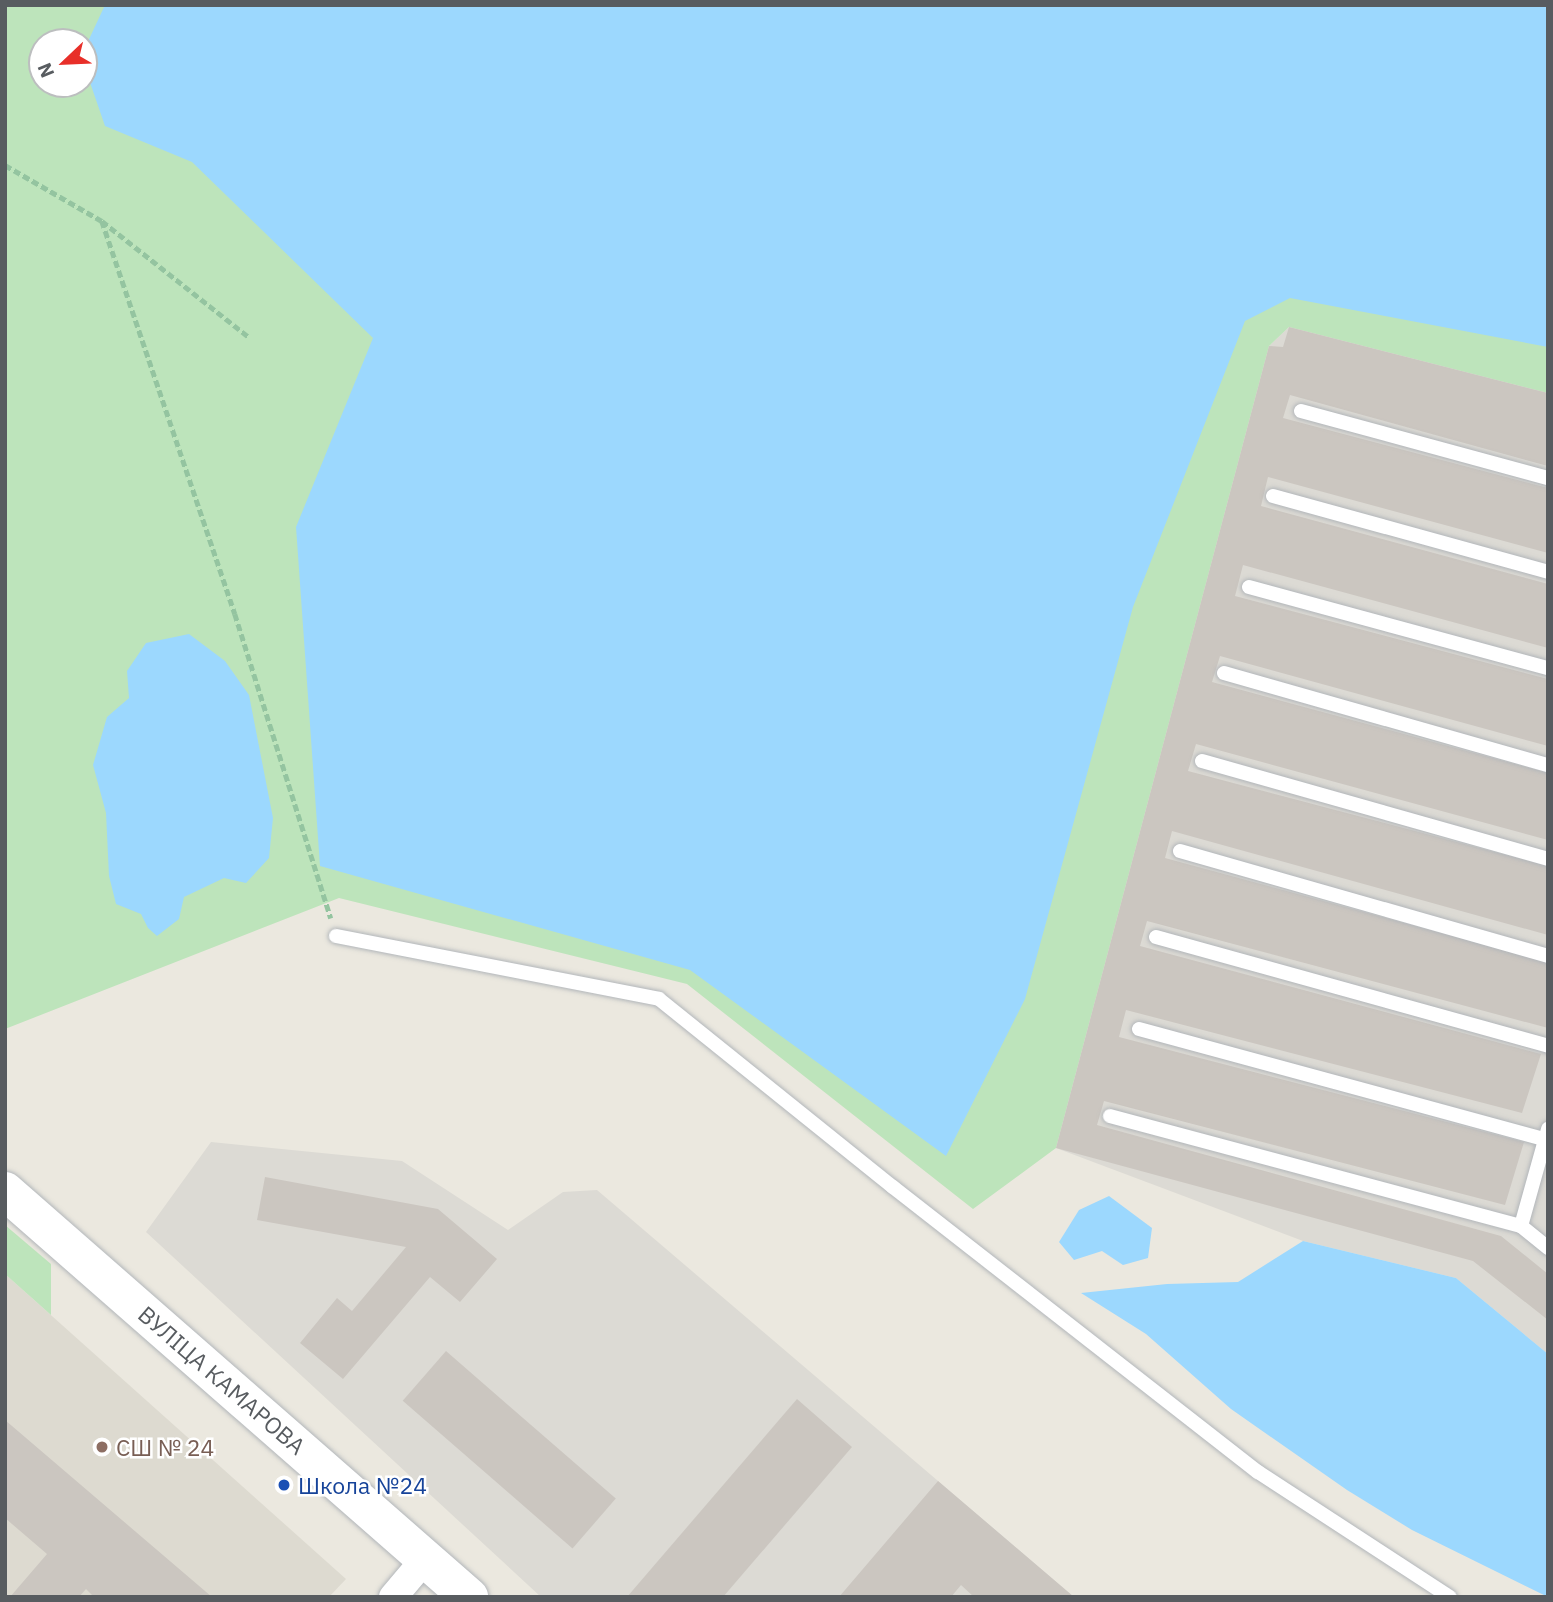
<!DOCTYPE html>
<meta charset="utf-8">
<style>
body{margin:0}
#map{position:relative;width:1553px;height:1602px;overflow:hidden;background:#ebe8df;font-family:"IBM Plex Sans",sans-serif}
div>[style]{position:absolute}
.industrial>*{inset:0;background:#dcdad4}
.education>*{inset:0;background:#dddad0}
.green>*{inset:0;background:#bde4bb}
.water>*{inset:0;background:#9cd8fe}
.building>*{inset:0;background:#cbc6c0;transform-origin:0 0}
.path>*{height:4.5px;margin-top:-2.25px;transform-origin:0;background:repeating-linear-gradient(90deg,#94c4a0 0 7px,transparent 0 10.5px)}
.roads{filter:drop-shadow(0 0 2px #b2b6ba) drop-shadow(0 0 2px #b2b6ba)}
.lane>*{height:14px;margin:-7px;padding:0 7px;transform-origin:7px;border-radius:7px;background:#fff}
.street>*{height:28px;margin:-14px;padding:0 14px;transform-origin:14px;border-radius:14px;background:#fff}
.secondary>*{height:38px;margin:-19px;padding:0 19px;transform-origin:19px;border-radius:19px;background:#fff}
.dots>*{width:19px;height:19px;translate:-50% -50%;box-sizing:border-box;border:4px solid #fff;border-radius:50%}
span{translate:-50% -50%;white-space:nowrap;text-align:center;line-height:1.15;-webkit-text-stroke:5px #fff;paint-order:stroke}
.street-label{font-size:23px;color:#585c60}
.education-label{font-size:23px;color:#785e54}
.left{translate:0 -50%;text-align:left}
.transit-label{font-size:23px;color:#164399}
.frame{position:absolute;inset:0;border:7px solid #585c60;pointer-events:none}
.north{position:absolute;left:28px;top:28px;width:70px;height:70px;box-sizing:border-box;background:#fff;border:2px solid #bcbebf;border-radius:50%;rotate:247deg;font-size:19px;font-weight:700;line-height:28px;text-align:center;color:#585c60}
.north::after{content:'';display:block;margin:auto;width:24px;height:32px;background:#e82f29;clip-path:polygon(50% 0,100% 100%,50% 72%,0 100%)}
</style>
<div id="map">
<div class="industrial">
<div style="clip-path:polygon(1289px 327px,1548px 393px,1548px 1354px,1456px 1278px,1303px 1241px,1056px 1148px,1269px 346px)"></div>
<div style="clip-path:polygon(211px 1142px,402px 1161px,508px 1230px,563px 1192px,597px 1190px,1074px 1597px,541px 1597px,146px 1232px)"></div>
</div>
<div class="education">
<div style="clip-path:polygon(5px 1274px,346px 1579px,329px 1597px,5px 1597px)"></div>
</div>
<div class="green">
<div style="clip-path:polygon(evenodd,5px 5px,1548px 5px,1548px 393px,1289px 327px,1269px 346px,1056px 1148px,973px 1209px,687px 984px,339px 898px,5px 1029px,5px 5px,42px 42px,84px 42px,84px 84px,42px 84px,42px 42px)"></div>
<div style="clip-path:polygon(5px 1225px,51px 1264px,51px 1315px,5px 1274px)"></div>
</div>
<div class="water">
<div style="clip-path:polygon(105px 5px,1548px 5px,1548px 347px,1290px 298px,1245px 321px,1133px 607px,1025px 999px,946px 1156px,690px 970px,320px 866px,296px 527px,373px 338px,192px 162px,105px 126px,84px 65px,84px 50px)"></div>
<div style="clip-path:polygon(189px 634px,225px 661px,249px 695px,273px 818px,269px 858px,246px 883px,224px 878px,184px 897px,179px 919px,157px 936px,148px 928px,141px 914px,116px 904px,109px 876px,106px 813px,93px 765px,107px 717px,129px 698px,127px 671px,146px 643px)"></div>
<div style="clip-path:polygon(1109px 1196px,1152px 1228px,1148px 1258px,1123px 1265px,1102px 1251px,1074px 1260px,1059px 1242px,1079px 1210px)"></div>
<div style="clip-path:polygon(1303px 1241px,1456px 1278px,1548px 1354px,1548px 1597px,1412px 1530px,1347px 1490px,1231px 1409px,1146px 1334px,1081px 1293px,1167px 1284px,1238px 1282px)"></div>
</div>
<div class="building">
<div style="clip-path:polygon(1289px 327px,1548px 393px,1548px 466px,1290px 395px,1283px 418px,1548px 488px,1548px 553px,1268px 477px,1261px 506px,1548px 584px,1548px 648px,1243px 565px,1235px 596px,1548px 679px,1548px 746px,1220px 656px,1212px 682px,1548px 773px,1548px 840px,1196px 744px,1188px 771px,1548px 866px,1548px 935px,1172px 831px,1165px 858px,1548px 962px,1548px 1028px,1147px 921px,1140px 946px,1541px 1054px,1522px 1113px,1126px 1010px,1119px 1037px,1524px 1142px,1505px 1205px,1104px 1101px,1097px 1125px,1501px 1236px,1548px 1274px,1548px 1320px,1473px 1261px,1056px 1148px,1269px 346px,1283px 347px)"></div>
<div style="clip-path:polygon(265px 1177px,438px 1209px,497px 1259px,460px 1302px,430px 1277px,343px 1379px,300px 1343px,337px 1298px,352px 1311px,406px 1247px,257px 1220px)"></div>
<div style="left:446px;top:1351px;width:225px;height:66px;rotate:41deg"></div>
<div style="clip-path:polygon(797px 1399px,852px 1447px,723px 1597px,627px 1597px)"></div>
<div style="clip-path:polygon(5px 1420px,212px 1597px,94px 1597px,86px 1589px,79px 1597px,10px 1597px,47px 1554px,5px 1518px)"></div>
<div style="clip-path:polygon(938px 1481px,1074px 1597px,974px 1597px,961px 1585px,951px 1597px,839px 1597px)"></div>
</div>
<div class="path">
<div style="left:5px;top:165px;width:112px;rotate:30deg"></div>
<div style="left:102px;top:221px;width:187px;rotate:38.3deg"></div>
<div style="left:102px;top:221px;width:415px;rotate:71.3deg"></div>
<div style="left:235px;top:614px;width:319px;rotate:72.5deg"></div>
</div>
<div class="roads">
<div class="lane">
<div style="left:1301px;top:411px;width:256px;rotate:15.2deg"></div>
<div style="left:1273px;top:496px;width:285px;rotate:15.4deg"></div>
<div style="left:1249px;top:587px;width:310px;rotate:15.2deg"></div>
<div style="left:1224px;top:673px;width:337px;rotate:15.9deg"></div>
<div style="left:1202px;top:761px;width:360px;rotate:15.8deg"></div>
<div style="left:1180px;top:851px;width:383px;rotate:15.9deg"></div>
<div style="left:336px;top:936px;width:329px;rotate:11deg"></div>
<div style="left:659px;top:999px;width:300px;rotate:38.8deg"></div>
<div style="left:893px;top:1187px;width:463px;rotate:38deg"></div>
<div style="left:1258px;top:1472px;width:229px;rotate:33.1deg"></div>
<div style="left:1156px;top:937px;width:407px;rotate:15.5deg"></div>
<div style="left:1139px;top:1029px;width:424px;rotate:15.2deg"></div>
<div style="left:1110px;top:1116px;width:425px;rotate:15deg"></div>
<div style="left:1521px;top:1226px;width:35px;rotate:39deg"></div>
<div style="left:1521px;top:1226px;width:101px;rotate:-74.4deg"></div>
</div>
<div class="street">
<div style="left:393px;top:1597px;width:51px;rotate:-49.8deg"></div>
</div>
<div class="secondary">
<div style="left:5px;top:1191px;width:617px;rotate:41.19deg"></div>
</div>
</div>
<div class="dots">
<div style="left:102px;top:1447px;background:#8d6e63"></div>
<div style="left:284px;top:1485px;background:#1a4fb4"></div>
</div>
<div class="street-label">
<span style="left:222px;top:1380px;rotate:41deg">ВУЛІЦА КАМАРОВА</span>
</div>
<div class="education-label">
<span class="left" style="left:116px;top:1447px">СШ № 24</span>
</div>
<div class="transit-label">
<span class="left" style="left:298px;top:1485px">Школа №24</span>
</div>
<div class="frame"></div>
<div class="north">N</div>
</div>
